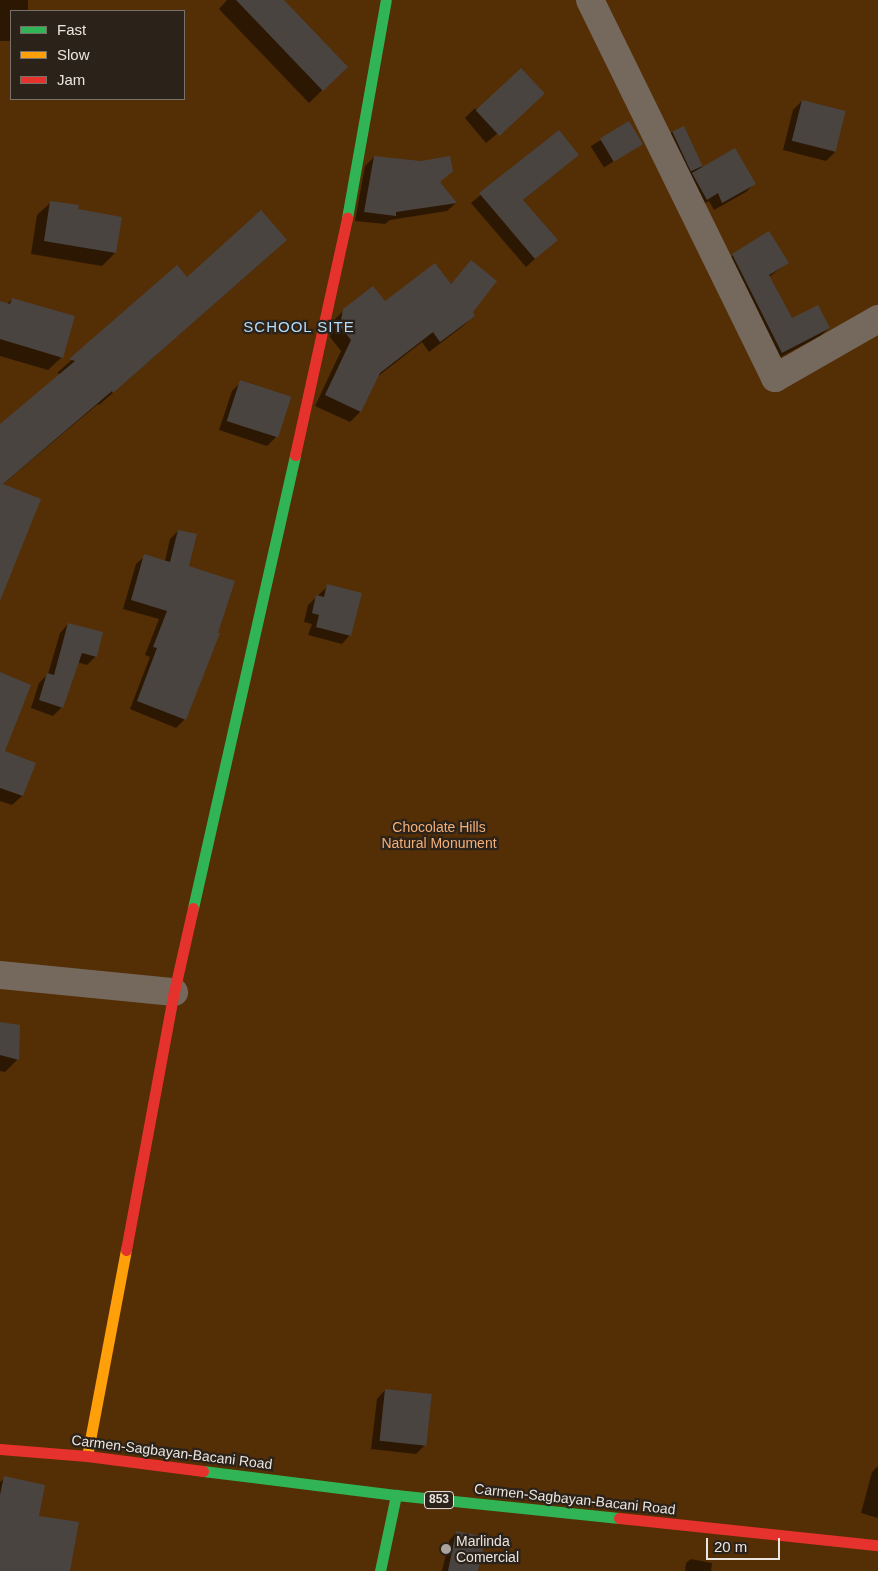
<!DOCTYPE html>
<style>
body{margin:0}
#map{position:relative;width:878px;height:1571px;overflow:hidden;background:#312c27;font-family:Helvetica,sans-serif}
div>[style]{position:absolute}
.green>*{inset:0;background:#542e05}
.shadow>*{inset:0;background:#0007;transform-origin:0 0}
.building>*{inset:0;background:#4a4441;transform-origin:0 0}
.street>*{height:28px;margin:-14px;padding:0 14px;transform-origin:14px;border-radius:14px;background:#75685d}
.fast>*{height:11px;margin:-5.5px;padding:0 5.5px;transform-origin:5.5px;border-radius:5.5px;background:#30b455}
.slow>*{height:11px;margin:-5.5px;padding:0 5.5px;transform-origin:5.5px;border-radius:5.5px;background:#ff9f0a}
.jam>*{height:11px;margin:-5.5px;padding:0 5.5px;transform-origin:5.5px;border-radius:5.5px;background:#e5322d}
.dots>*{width:14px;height:14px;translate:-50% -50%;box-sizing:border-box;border:2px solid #2b221a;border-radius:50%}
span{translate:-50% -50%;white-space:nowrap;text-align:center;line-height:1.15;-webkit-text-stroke:4.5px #2b221a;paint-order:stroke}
.shield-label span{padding:1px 4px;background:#2b221a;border:1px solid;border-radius:4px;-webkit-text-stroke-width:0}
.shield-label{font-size:12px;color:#ebe5e0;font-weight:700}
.park-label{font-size:14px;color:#f5b077}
.street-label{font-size:14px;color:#ebe5e0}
.poi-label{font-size:14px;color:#ebe5e0}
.left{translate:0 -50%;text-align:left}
.neighbourhood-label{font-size:15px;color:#b5defc;letter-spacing:1px}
.legend{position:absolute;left:10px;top:10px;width:175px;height:90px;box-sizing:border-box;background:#2b221a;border:1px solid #787069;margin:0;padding:6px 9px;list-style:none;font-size:15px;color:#ebe5e0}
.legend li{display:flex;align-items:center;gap:10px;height:25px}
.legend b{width:25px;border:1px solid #787069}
.scale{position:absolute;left:706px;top:1538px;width:74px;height:22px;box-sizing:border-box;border:2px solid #ebe5e0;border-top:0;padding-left:6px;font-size:15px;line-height:18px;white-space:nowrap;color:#ebe5e0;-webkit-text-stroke:4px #2b221a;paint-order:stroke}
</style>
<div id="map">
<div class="green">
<div style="clip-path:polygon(evenodd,0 0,878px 0,878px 1571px,0 1571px,0 0,11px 11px,184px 11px,184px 99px,11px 99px,11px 11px)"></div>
</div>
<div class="shadow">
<div style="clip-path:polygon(0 0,28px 0,28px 11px,11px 11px,11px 41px,0 41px)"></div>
<div style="clip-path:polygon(227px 0,282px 0,346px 67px,309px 103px,219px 9px)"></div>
<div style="clip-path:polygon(802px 101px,835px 152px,826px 161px,783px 150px,793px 110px)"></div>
<div style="clip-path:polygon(534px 103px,486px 143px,465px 118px,474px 109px)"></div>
<div style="left:628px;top:123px;width:25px;height:44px;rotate:58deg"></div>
<div style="clip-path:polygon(684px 127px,703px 168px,754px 184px,746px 192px,714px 210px,709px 201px,698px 207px,664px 141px,672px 132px)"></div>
<div style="clip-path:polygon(559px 131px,578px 155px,522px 201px,547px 248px,526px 267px,471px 203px)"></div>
<div style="clip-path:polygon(374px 157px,456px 203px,447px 211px,390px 220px,385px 224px,355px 221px,365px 166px)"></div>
<div style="clip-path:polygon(51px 202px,115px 253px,102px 266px,31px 254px,37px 215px)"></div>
<div style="clip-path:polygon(769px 233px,787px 263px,769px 277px,791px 320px,829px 328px,820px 336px,773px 361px,724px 264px,733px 255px)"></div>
<div style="clip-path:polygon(272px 253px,99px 405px,98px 404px,2px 485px,0 582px,0 426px,61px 374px,57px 373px,176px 267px,187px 279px)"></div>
<div style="clip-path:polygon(471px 262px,471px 312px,474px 316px,463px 326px,429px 352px,422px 342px,377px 377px,360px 412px,350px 422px,315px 406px,341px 351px,330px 337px,333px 321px,344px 310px,385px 303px,450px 285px)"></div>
<div style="clip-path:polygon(12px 299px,62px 357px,48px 370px,0 356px,0 302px,7px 304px)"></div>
<div style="clip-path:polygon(241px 382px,276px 437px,267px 446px,219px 430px,232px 391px)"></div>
<div style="clip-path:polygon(178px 531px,188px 567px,185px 719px,176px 728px,130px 709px,150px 657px,145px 655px,159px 619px,123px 609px,136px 564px,145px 556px,165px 561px,170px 539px)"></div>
<div style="clip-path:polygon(328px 586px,350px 635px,342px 644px,308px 635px,312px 624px,304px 622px,308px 605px)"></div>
<div style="clip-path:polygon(68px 624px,96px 656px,87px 665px,77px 662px,62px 707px,53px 716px,31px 708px,39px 683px,48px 674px,60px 633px)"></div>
<div style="clip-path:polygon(0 674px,3px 752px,34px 764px,22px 796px,12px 805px,0 801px)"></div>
<div style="clip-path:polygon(0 1023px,18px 1059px,5px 1072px,0 1071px)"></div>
<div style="clip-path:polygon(385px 1390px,425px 1445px,416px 1454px,371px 1449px,377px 1399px)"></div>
<div style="clip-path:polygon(878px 1466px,878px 1518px,861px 1513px,872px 1472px)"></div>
<div style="clip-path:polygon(5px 1478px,37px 1517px,69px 1571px,0 1571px,0 1482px)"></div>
<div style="clip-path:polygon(457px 1532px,477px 1571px,442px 1571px,449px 1541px)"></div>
<div style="clip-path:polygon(691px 1559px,712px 1563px,711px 1571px,685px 1571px,686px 1563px)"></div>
</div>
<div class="building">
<div style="clip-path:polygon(236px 0,284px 0,348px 67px,323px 91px)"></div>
<div style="left:521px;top:68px;width:35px;height:62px;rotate:47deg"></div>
<div style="left:802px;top:100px;width:45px;height:42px;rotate:14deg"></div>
<div style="left:629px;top:121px;width:27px;height:34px;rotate:59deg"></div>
<div style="left:684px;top:126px;width:44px;height:13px;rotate:65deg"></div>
<div style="clip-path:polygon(559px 130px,579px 155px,523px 200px,558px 240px,535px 259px,479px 193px)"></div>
<div style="clip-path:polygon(735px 148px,756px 184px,722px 203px,718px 193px,707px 200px,692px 173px)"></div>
<div style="clip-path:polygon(374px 156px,421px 161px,450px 156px,453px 171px,440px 182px,457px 203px,396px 212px,396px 216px,364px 212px)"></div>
<div style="clip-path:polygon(50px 201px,79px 205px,78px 209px,122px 217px,116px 253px,44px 241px)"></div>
<div style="clip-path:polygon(261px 210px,287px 240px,113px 393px,112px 391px,3px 484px,41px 499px,0 601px,0 424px,75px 361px,69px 359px,177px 265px,187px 277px)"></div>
<div style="clip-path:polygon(769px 231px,789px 263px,769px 275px,792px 318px,818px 305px,830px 328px,782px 353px,732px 254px)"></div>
<div style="clip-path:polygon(471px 260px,497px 281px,473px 312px,475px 316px,440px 342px,433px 332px,380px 373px,361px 412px,325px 395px,351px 340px,340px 326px,343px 309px,373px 286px,385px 301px,435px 263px,451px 284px)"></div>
<div style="clip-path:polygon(12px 298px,75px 316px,63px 358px,0 339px,0 301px,10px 304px)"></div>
<div style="left:240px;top:380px;width:54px;height:43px;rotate:18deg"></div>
<div style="clip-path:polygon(178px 530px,197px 534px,189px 566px,235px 581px,218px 633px,220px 633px,186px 720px,137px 701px,157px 648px,153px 647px,167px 611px,131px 600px,144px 554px,170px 562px)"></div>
<div style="clip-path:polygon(327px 584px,362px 593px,351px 636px,316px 627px,319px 615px,312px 613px,316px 595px,324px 597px)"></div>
<div style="clip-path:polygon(68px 623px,103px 632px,97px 657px,82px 653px,63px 708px,39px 700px,47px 673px,54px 675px)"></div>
<div style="clip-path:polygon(0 672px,31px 685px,5px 751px,36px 763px,23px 796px,0 788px)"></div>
<div style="clip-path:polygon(0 1022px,20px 1025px,19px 1060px,0 1055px)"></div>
<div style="left:385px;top:1389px;width:47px;height:52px;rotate:6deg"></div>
<div style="clip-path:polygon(4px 1476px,45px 1485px,39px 1516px,79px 1522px,70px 1571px,0 1571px,0 1495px)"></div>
<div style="clip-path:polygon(456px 1531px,486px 1537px,478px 1571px,448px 1571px)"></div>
</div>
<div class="street">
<div style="left:590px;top:0;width:421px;rotate:63.9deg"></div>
<div style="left:775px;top:378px;width:119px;rotate:-29.8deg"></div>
<div style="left:0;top:975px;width:175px;rotate:5.6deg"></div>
</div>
<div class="fast">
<div style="left:347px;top:218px;width:221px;rotate:-79.9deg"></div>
<div style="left:193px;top:908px;width:464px;rotate:-77.3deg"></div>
<div style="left:203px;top:1471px;width:194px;rotate:7.1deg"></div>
<div style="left:396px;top:1495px;width:224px;rotate:5.9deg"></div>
<div style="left:380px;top:1571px;width:78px;rotate:-78.1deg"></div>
</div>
<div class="slow">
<div style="left:87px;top:1456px;width:210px;rotate:-79.3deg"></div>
</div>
<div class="jam">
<div style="left:295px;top:455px;width:243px;rotate:-77.6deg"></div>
<div style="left:126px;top:1250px;width:262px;rotate:-79.5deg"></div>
<div style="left:174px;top:992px;width:86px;rotate:-77.3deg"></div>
<div style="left:0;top:1449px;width:87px;rotate:4.6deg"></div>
<div style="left:87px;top:1456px;width:117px;rotate:7.4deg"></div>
<div style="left:619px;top:1518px;width:260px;rotate:6deg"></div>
</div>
<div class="dots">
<div style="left:446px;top:1549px;background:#aaa49f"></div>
</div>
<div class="shield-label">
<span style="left:439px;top:1500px">853</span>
</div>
<div class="park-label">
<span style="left:439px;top:835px">Chocolate Hills<br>Natural Monument</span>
</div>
<div class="street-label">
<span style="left:172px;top:1452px;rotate:7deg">Carmen-Sagbayan-Bacani Road</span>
<span style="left:575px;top:1499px;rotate:6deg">Carmen-Sagbayan-Bacani Road</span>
</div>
<div class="poi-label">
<span class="left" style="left:456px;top:1549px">Marlinda<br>Comercial</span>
</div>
<div class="neighbourhood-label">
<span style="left:299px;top:327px">SCHOOL SITE</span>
</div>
<ul class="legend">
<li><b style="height:6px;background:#30b455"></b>Fast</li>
<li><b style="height:6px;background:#ff9f0a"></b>Slow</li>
<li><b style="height:6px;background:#e5322d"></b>Jam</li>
</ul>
<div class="scale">20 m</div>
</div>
